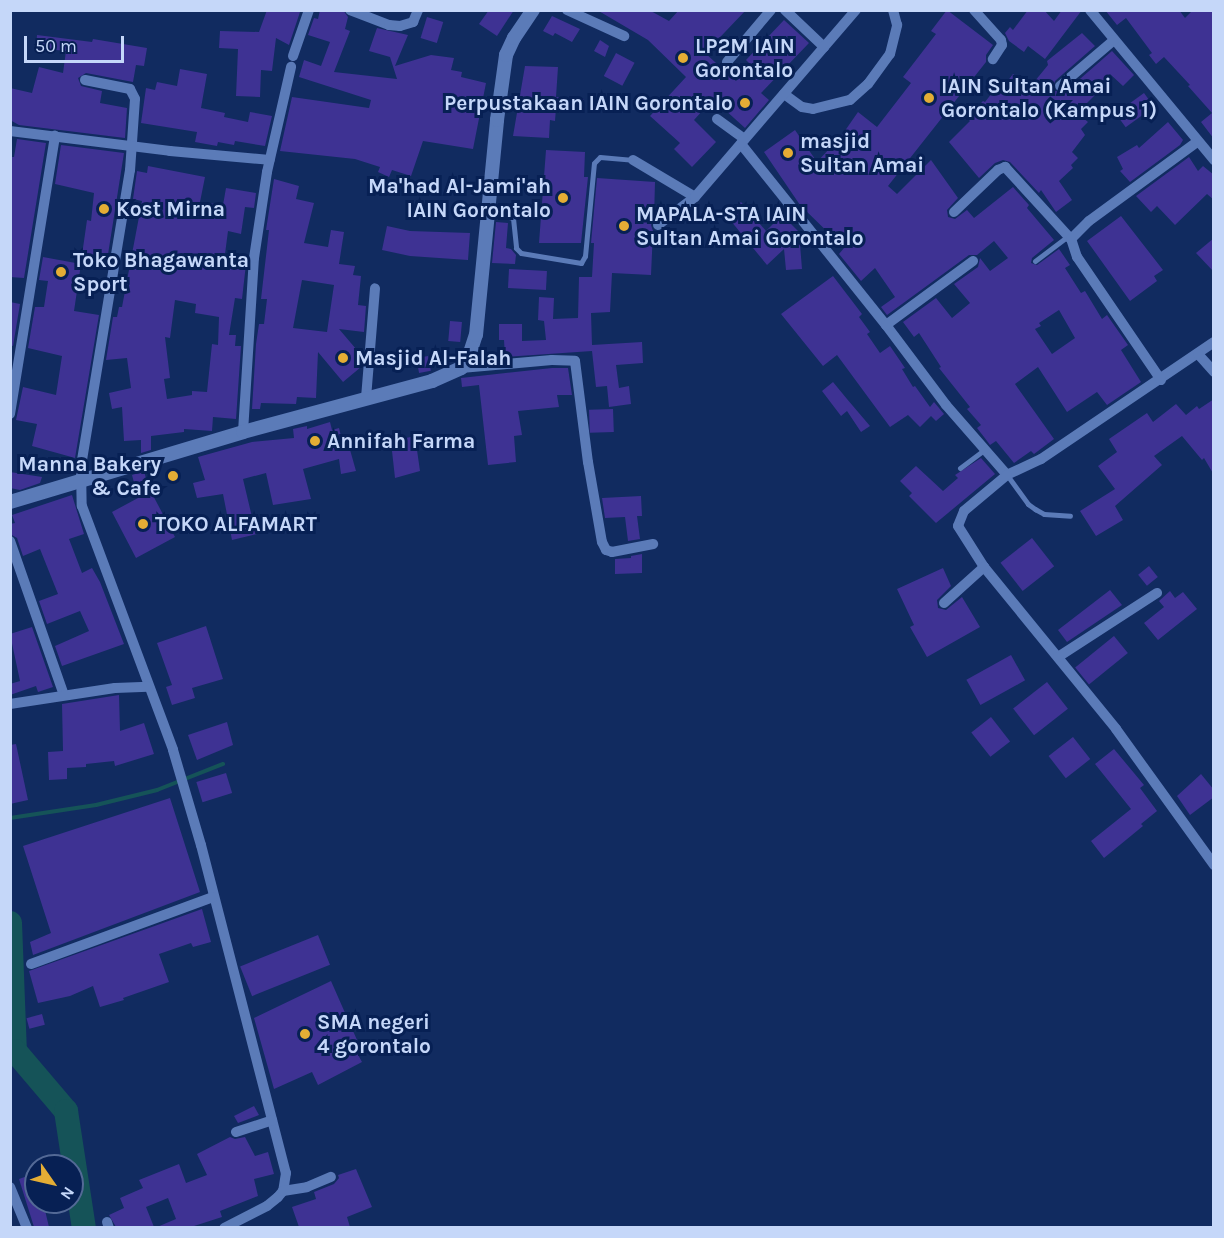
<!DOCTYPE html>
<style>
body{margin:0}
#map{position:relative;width:1224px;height:1238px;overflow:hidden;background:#112b60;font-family:Karla,sans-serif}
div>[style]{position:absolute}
.stream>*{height:4px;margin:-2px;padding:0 2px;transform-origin:2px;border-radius:2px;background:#155358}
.river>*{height:24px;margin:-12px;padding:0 12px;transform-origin:12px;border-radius:12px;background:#155358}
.building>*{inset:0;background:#3e3293;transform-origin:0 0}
.service>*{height:5px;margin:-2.5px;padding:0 2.5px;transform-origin:2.5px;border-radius:2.5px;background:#5b7bb8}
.minor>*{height:10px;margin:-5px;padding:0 5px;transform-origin:5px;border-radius:5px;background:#5b7bb8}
.tertiary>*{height:14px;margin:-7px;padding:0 7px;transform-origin:7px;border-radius:7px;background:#5b7bb8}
.dots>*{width:16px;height:16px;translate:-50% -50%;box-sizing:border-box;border:3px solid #072054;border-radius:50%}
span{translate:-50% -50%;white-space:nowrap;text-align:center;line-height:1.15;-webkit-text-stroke:6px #072054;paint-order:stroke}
.poi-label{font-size:21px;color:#c5d7f9;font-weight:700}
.left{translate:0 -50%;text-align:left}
.right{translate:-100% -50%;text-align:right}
.frame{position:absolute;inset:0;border:12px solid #c5d7f9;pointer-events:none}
.north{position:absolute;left:24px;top:1154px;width:60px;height:60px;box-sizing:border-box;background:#072054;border:2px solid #536996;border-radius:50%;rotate:124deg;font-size:16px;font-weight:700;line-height:24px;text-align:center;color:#c5d7f9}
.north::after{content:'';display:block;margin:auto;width:21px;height:27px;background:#e4ad35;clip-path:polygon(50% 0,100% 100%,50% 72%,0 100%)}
.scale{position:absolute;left:24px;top:36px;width:100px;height:27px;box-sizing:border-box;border:3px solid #c5d7f9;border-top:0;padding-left:8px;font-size:18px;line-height:21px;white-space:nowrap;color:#c5d7f9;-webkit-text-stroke:4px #072054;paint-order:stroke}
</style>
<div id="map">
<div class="stream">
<div style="left:10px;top:818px;width:87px;rotate:-8.6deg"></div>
<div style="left:96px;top:805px;width:63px;rotate:-13.8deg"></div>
<div style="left:157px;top:790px;width:71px;rotate:-21.5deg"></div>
</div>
<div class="river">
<div style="left:10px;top:923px;width:128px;rotate:87.8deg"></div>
<div style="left:15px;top:1051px;width:79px;rotate:49.6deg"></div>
<div style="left:66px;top:1111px;width:118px;rotate:81.3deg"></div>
</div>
<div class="building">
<div style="clip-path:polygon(267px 10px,300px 12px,289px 45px,276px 38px,272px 71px,261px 70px,260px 97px,236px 96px,238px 49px,219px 48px,220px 31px,259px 32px)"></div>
<div style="clip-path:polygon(320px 10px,343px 10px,348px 17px,345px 29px,350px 31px,334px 72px,397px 79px,390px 57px,369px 51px,377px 28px,408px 35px,395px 66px,431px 55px,454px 58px,451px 70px,462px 72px,461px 77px,486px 83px,473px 149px,423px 141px,411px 176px,392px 170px,389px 177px,378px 172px,380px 167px,355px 159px,280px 151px,292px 97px,369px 108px,371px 100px,299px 77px,304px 60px,321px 66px,330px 42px,308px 35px,314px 18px,318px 19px)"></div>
<div style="clip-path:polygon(489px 10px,514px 10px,497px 36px,479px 24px)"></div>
<div style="clip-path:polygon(597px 10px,649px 10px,669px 21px,679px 10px,746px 10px,705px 53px,736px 81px,751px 65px,746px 60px,784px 20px,809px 43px,761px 93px,769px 100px,745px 128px,713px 99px,694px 120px,716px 142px,692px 167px,674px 149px,680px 143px,650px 116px,686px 77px,648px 40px)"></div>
<div style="clip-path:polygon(evenodd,947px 10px,993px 45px,986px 55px,986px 62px,888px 186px,897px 194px,931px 160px,958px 198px,947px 210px,948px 217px,955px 219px,967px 210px,974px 218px,1013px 187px,1029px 205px,1027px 208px,1054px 240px,1032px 258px,1031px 263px,1037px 265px,1059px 249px,1070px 265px,1065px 268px,1081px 293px,1085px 291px,1102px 319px,1107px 315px,1128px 345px,1121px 350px,1141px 382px,1107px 405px,1097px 392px,1067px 412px,1038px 367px,1015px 384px,1054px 439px,1034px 454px,1031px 451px,1014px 463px,996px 441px,990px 445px,984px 437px,977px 428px,981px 425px,967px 409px,970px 407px,939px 368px,941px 367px,919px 333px,914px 337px,903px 322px,936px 298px,952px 318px,970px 303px,954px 284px,978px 267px,980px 258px,990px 271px,1008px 258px,994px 241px,977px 255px,969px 255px,887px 315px,881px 307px,895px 297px,875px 268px,861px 281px,839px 254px,844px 248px,800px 205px,764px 152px,795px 130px,817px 162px,842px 135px,858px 112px,877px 127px,911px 83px,903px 77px,936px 34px,931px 31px,947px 10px,1059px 310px,1075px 338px,1052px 354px,1035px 329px,1041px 326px,1039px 323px,1059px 310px)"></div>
<div style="clip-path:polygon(1028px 10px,1044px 10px,1054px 21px,1062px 10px,1082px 10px,1045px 59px,1028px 46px,1024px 52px,1009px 41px,1005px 33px,1010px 27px,1013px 30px)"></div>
<div style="clip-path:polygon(1105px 10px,1179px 10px,1185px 18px,1193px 10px,1214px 10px,1214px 139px,1201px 122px,1212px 113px,1188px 86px,1190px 85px,1164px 57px,1156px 64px,1149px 55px,1152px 53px,1126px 18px,1117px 25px)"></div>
<div style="clip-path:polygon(552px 16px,580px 29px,572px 42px,555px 33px,553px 36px,543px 31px)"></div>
<div style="left:427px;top:17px;width:17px;height:22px;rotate:17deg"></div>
<div style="clip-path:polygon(1082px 33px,1095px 46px,1055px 81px,1053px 87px,1055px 91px,1065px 92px,1112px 51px,1134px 75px,1123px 86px,1110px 74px,1094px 89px,1097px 93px,1077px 113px,1088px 122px,1081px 129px,1085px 135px,1072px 152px,1078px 158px,1071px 165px,1073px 168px,1059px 181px,1072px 200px,1056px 212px,1041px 190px,1039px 193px,1010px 162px,1003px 160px,995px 163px,979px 178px,949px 142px,970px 121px,967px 118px,983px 101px,985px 102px,999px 84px,1003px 87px,1013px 74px,1030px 87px,1048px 65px,1047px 61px)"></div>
<div style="clip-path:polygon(37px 35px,92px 42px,93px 39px,147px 48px,144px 66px,136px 65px,133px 82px,86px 73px,78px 78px,81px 86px,102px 91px,100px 103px,127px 108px,125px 138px,19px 125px,10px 120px,10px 88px,32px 93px,39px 67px,63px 73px,66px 51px,36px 48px)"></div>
<div style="clip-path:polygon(600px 40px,609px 46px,605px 57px,594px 51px)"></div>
<div style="left:616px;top:53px;width:21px;height:26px;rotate:28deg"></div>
<div style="clip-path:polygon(525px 66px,558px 67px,556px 97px,584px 99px,583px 109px,556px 108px,555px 121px,550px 120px,549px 138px,513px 136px)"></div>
<div style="clip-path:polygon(180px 69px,207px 74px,201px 108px,225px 113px,224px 117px,248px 122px,250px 112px,272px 116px,265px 146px,235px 141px,234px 145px,218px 142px,217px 146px,195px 142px,197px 132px,141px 123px,146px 88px,155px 90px,157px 82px,177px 86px)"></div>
<div style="left:1144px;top:93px;width:17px;height:35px;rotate:54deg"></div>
<div style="clip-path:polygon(1168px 122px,1183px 140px,1180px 145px,1130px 182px,1120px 171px,1123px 169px,1117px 157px,1137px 145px,1139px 148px)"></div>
<div style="clip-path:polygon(17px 139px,46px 143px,24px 278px,10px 277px,10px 157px,14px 157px)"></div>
<div style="clip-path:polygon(61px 145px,124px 153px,106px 267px,81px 262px,87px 220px,91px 221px,94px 193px,55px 184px)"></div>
<div style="clip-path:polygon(546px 150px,585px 152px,584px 177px,588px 177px,581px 243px,539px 243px)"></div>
<div style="clip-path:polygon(1189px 157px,1198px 171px,1203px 166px,1214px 175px,1214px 200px,1207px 194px,1175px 225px,1157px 206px,1151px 212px,1136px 196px)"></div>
<div style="clip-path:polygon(evenodd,148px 166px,205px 177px,200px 202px,223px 205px,226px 188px,256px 193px,254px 208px,245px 207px,241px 234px,228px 231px,225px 254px,225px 260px,246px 264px,242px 299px,235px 298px,229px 335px,236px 335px,235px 346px,241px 346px,236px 419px,213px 417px,212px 431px,184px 429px,184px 432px,151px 436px,151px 450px,141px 453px,141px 440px,124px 441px,122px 407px,112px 409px,109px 393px,131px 388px,127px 358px,106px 360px,113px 317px,117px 317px,119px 307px,122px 307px,142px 201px,133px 199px,137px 171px,147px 173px,148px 166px,175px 300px,196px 304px,195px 313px,219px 317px,218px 345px,212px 344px,207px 392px,192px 391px,192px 395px,167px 399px,164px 379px,170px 378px,165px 337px,170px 338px,175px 300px)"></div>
<div style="clip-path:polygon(597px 178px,655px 182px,654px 219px,651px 225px,653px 231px,651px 275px,612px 273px,610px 312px,591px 313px,592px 345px,642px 342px,643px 363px,616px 365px,619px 388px,629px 386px,631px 404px,609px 407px,607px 386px,596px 387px,592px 351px,505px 357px,504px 340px,499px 340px,499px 324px,522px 324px,522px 341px,546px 340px,544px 321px,538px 320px,539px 297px,554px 298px,553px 319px,578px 318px,579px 277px,592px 277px,594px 243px,591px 243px)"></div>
<div style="clip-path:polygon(evenodd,274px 179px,299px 186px,296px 199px,314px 203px,304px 243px,328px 247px,331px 230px,344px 232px,339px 264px,355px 266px,353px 275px,361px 276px,358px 305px,366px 306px,364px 332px,339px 329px,362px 356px,361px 367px,343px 382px,318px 352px,316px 398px,297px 397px,296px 404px,261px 403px,260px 409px,252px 409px,256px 344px,259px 324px,264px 324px,267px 299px,261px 299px,269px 230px,266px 230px,274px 179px,302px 280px,334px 285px,327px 332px,293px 328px,302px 280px)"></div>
<div style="clip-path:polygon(741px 202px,766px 231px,782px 215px,806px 239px,800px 244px,802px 269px,786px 270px,784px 249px,767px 265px,726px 215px)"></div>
<div style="clip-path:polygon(1121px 216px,1163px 270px,1154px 276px,1157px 281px,1130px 301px,1087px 241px)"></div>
<div style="clip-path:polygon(496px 222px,508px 223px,506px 248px,511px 249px,516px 255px,515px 264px,492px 263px)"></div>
<div style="clip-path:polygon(387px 226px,410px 231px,470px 233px,468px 260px,410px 256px,382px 250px)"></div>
<div style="clip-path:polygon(1214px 238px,1214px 272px,1196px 253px)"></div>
<div style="clip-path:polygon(43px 257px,81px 264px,74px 311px,99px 315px,75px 458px,32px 446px,37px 424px,16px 420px,23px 387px,56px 395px,62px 356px,28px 348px,35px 307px,44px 307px,48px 281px,39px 280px)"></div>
<div style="left:509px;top:269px;width:38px;height:19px;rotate:3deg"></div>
<div style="clip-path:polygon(833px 276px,862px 314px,859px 317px,870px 332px,867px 334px,880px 353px,890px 346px,905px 368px,902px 369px,913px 387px,915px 386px,930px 407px,934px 402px,944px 414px,936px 421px,931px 416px,920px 427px,908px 415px,890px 427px,837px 355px,823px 366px,781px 314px)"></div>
<div style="clip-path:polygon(10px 302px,20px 304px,13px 346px,10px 345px)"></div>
<div style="left:450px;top:321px;width:12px;height:20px;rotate:5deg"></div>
<div style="left:428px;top:356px;width:15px;height:12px;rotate:79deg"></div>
<div style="clip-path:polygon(552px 368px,568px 368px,572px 395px,557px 395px,559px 407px,518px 411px,522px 435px,514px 436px,516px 462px,488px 465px,479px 385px,462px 387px,461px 378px)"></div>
<div style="clip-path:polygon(833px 382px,847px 399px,870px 426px,861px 432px,847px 411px,841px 416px,822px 391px)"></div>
<div style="clip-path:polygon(1214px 399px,1214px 475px,1204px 458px,1202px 460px,1182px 436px,1154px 456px,1162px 465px,1115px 506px,1123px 520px,1096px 536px,1080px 511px,1115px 489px,1098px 466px,1117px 452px,1109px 439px,1147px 413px,1153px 422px,1176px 404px,1186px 415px,1197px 406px,1199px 409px)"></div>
<div style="left:613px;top:409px;width:23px;height:24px;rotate:88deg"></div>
<div style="clip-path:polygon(330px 422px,332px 430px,339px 428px,342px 440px,347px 439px,356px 471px,341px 474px,339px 459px,303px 469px,311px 499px,273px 505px,266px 473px,243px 479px,252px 517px,257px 516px,261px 533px,232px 540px,223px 494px,197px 498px,193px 483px,205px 480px,198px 457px,252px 442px,294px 438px,293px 429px,307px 426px,307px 429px)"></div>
<div style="clip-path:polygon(415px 436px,420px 471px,395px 478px,392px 451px,398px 450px,397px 440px)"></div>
<div style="clip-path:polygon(981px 458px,995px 474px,936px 523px,909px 496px,912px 493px,900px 481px,916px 466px,943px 491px,958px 478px,955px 475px)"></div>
<div style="clip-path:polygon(144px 471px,148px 486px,175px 537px,136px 558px,112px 512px,138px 498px,132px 475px)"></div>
<div style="clip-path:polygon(10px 472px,42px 477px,40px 483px,20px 490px,10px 488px)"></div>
<div style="clip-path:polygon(72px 495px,84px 534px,69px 539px,82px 573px,92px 568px,100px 582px,124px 644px,62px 666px,55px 646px,89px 631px,80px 611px,47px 624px,39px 601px,58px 594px,40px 549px,23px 556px,17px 538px,10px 534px,10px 524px,15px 523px,12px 515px)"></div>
<div style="clip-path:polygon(641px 496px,642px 516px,637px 516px,640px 539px,628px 541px,625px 517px,605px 518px,602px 498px)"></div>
<div style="left:1032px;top:538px;width:36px;height:40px;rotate:52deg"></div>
<div style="clip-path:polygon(642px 554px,642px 573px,615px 574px,615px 559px,631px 558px,631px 556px)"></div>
<div style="left:1149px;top:566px;width:14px;height:14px;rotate:51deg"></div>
<div style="clip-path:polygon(943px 568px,951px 586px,937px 600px,938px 608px,946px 610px,962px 597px,980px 627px,927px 657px,910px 627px,914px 625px,897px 589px)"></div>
<div style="clip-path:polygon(1110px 590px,1122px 605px,1067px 642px,1058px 630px)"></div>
<div style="clip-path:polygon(1170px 591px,1175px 598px,1183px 592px,1197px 609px,1158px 640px,1144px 623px,1164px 607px,1159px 601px)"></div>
<div style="clip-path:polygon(206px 626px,223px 679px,192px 688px,195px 698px,172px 705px,166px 687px,172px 685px,157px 643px)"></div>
<div style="clip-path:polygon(32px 627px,53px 687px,38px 692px,36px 686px,10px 695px,10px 684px,20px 681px,10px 634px)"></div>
<div style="left:1114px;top:636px;width:22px;height:50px;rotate:51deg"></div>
<div style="left:1011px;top:655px;width:29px;height:51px;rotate:61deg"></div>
<div style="left:1047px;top:682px;width:34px;height:43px;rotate:52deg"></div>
<div style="clip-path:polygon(119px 695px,120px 731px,144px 723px,154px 754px,115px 766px,114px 761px,86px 764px,86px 767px,67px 768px,67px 779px,49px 780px,48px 752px,63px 751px,62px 704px)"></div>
<div style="left:991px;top:717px;width:31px;height:25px;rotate:52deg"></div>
<div style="clip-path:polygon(227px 722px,233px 745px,197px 760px,188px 735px)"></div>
<div style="left:1073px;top:737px;width:28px;height:31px;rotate:52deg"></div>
<div style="clip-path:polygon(16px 744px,28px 800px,10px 804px,10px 745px)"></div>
<div style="clip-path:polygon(1114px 749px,1144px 785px,1140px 788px,1157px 811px,1141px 824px,1143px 826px,1104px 858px,1091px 841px,1131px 809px,1095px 764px)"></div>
<div style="left:226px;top:773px;width:21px;height:31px;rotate:73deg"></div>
<div style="clip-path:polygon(1201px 774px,1214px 790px,1214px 797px,1190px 815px,1177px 796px)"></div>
<div style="clip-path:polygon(170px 798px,200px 892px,33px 955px,30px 942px,51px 933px,23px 846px)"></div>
<div style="clip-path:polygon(202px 909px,211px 942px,193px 947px,191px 943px,159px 954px,169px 982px,123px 998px,124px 1000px,100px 1007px,93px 986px,70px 996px,38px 1003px,29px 971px)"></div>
<div style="left:318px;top:935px;width:32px;height:84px;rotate:68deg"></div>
<div style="clip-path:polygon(331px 981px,361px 1049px,356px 1051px,362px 1062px,318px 1085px,312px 1072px,274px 1089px,254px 1018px)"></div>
<div style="left:42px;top:1014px;width:11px;height:16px;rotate:75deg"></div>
<div style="clip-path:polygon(254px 1106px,259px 1115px,238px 1123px,234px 1116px)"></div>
<div style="clip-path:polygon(230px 1137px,235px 1139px,245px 1137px,255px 1156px,268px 1152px,274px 1174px,254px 1179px,258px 1196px,220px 1211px,222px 1217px,191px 1227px,157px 1227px,176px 1219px,168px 1198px,146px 1207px,154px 1227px,116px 1227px,109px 1215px,124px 1208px,120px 1198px,143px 1188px,139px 1180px,179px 1164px,186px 1183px,207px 1175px,197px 1154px)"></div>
<div style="clip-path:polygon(356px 1169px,372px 1207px,347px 1217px,350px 1227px,299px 1227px,292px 1207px,316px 1199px,314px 1192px,334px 1184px,339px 1178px,338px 1175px)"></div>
<div style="clip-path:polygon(36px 1173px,36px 1202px,43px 1202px,49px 1227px,34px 1227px,19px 1179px)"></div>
</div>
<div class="service">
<div style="left:490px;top:213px;width:24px;rotate:12deg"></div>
<div style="left:513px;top:218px;width:30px;rotate:84deg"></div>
<div style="left:516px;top:248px;width:7px;rotate:45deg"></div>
<div style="left:521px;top:253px;width:61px;rotate:9.5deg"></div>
<div style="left:581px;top:263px;width:8px;rotate:-60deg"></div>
<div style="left:585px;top:256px;width:93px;rotate:-84.5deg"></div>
<div style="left:594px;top:163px;width:8px;rotate:-45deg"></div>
<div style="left:600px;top:157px;width:33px;rotate:5deg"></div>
<div style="left:1035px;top:261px;width:41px;rotate:-37.1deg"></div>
<div style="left:960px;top:468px;width:30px;rotate:-37deg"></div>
<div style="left:1007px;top:475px;width:36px;rotate:54deg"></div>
<div style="left:1028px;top:504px;width:9px;rotate:36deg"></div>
<div style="left:1035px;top:509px;width:10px;rotate:29deg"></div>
<div style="left:1044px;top:514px;width:26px;rotate:4deg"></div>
</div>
<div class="minor">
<div style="left:350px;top:10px;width:42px;rotate:21deg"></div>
<div style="left:389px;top:25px;width:11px;rotate:5deg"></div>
<div style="left:400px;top:26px;width:14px;rotate:-17deg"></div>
<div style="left:413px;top:22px;width:13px;rotate:-67deg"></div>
<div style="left:567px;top:10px;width:63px;rotate:24.5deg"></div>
<div style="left:785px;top:10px;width:54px;rotate:43.5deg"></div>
<div style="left:974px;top:10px;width:40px;rotate:48deg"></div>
<div style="left:1001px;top:40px;width:5px;rotate:79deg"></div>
<div style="left:1002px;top:45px;width:17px;rotate:123deg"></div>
<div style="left:1090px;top:10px;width:195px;rotate:50.4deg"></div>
<div style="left:293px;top:56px;width:49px;rotate:-70.8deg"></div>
<div style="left:727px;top:62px;width:68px;rotate:-49.8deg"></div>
<div style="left:85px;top:80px;width:46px;rotate:11.3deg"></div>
<div style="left:130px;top:89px;width:11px;rotate:63deg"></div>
<div style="left:135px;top:99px;width:71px;rotate:94deg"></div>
<div style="left:130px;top:170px;width:301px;rotate:99.4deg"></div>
<div style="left:81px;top:467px;width:39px;rotate:89deg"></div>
<div style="left:82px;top:506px;width:260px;rotate:69.5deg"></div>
<div style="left:173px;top:750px;width:99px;rotate:73.6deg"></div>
<div style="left:201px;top:845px;width:339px;rotate:75.5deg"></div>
<div style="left:286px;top:1173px;width:18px;rotate:99deg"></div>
<div style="left:283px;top:1191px;width:8px;rotate:130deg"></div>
<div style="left:278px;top:1197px;width:14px;rotate:141deg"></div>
<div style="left:267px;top:1206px;width:48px;rotate:152.9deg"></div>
<div style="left:1060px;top:86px;width:71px;rotate:-40.4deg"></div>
<div style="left:784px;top:94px;width:22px;rotate:36deg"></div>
<div style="left:802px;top:107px;width:11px;rotate:10deg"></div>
<div style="left:813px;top:109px;width:38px;rotate:-14deg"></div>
<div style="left:850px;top:100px;width:24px;rotate:-42deg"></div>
<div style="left:868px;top:84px;width:37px;rotate:-54deg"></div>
<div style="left:890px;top:54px;width:30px;rotate:-76deg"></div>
<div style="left:897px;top:25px;width:16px;rotate:-105deg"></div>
<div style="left:717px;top:119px;width:34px;rotate:36deg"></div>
<div style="left:10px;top:131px;width:161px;rotate:7.1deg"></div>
<div style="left:170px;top:151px;width:100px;rotate:5.1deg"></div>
<div style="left:741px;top:144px;width:232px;rotate:51.3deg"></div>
<div style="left:886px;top:325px;width:100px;rotate:53.1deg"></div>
<div style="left:946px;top:405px;width:93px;rotate:48.9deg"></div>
<div style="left:633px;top:160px;width:72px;rotate:30.8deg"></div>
<div style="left:954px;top:212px;width:61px;rotate:-43.7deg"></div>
<div style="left:998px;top:170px;width:8px;rotate:-23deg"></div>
<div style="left:1005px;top:167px;width:98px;rotate:47.5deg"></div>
<div style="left:658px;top:225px;width:46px;rotate:-37.1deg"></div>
<div style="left:695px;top:197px;width:247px;rotate:-49.3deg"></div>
<div style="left:886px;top:325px;width:108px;rotate:-36.3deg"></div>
<div style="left:1214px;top:342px;width:209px;rotate:145.9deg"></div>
<div style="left:1041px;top:459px;width:38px;rotate:155deg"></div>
<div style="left:1007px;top:475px;width:56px;rotate:140.1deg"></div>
<div style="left:964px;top:511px;width:16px;rotate:112deg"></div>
<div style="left:958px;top:526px;width:49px;rotate:57.6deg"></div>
<div style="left:984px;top:567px;width:209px;rotate:50.8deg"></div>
<div style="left:1116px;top:729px;width:168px;rotate:54.2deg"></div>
<div style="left:1198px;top:354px;width:24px;rotate:48deg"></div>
<div style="left:461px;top:368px;width:91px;rotate:-5deg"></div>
<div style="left:552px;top:360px;width:23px;rotate:2deg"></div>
<div style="left:575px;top:361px;width:102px;rotate:82.7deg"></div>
<div style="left:588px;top:462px;width:81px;rotate:80.1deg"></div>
<div style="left:602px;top:542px;width:9px;rotate:63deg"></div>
<div style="left:606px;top:550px;width:6px;rotate:18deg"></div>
<div style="left:612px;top:552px;width:42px;rotate:-11deg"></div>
<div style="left:1161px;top:380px;width:149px;rotate:-124.3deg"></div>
<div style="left:1077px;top:257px;width:19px;rotate:-108deg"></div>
<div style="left:1071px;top:239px;width:25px;rotate:-45deg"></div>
<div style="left:1089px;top:221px;width:134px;rotate:-36.2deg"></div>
<div style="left:366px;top:398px;width:110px;rotate:-85.3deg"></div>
<div style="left:10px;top:414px;width:282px;rotate:-80.8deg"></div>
<div style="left:243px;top:432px;width:174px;rotate:-86.4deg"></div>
<div style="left:254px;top:258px;width:87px;rotate:-81.4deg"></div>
<div style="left:267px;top:172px;width:108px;rotate:-77.1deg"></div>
<div style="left:10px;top:541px;width:163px;rotate:70.7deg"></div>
<div style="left:944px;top:603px;width:54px;rotate:-42deg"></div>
<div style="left:1058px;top:657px;width:118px;rotate:-32.9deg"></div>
<div style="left:10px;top:704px;width:106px;rotate:-8.7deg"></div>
<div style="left:115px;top:688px;width:33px;rotate:-2deg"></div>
<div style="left:31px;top:964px;width:194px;rotate:-20.2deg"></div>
<div style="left:236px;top:1132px;width:38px;rotate:-18deg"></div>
<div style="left:10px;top:1187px;width:44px;rotate:67.5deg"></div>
<div style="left:283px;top:1191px;width:24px;rotate:-9deg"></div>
<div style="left:307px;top:1187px;width:26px;rotate:-23deg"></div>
<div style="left:107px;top:1222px;width:6px;rotate:72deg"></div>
</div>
<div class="tertiary">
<div style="left:10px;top:502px;width:243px;rotate:-16.7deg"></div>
<div style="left:243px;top:432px;width:196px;rotate:-15.1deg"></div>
<div style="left:432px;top:381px;width:32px;rotate:-24deg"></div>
<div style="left:461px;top:368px;width:8px;rotate:-45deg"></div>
<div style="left:467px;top:362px;width:28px;rotate:-72deg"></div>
<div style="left:476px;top:335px;width:216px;rotate:-84.4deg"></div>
<div style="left:497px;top:120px;width:66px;rotate:-82.1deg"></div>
<div style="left:506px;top:55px;width:19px;rotate:-65deg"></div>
<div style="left:514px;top:38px;width:34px;rotate:-56deg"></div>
</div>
<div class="dots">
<div style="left:683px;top:58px;background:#e4ad35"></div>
<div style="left:929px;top:98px;background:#e4ad35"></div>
<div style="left:745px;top:103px;background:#e4ad35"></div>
<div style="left:788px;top:153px;background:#e4ad35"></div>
<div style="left:563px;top:198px;background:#e4ad35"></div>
<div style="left:104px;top:209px;background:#e4ad35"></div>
<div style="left:624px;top:226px;background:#e4ad35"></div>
<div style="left:61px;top:272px;background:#e4ad35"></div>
<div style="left:343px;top:358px;background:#e4ad35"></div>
<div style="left:315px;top:441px;background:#e4ad35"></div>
<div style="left:173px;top:476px;background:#e4ad35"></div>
<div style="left:143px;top:524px;background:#e4ad35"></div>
<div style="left:305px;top:1034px;background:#e4ad35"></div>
</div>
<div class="poi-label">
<span class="left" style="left:695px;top:58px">LP2M IAIN<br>Gorontalo</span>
<span class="left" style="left:941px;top:98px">IAIN Sultan Amai<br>Gorontalo (Kampus 1)</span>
<span class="right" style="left:733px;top:103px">Perpustakaan IAIN Gorontalo</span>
<span class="left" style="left:800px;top:153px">masjid<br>Sultan Amai</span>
<span class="right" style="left:551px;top:198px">Ma'had Al-Jami'ah<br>IAIN Gorontalo</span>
<span class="left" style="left:116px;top:209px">Kost Mirna</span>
<span class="left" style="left:636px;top:226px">MAPALA-STA IAIN<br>Sultan Amai Gorontalo</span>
<span class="left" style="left:73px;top:272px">Toko Bhagawanta<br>Sport</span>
<span class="left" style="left:355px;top:358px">Masjid Al-Falah</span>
<span class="left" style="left:327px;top:441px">Annifah Farma</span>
<span class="right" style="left:161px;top:476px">Manna Bakery<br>&amp; Cafe</span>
<span class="left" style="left:155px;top:524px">TOKO ALFAMART</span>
<span class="left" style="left:317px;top:1034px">SMA negeri<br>4 gorontalo</span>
</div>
<div class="frame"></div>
<div class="north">N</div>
<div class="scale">50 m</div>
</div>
